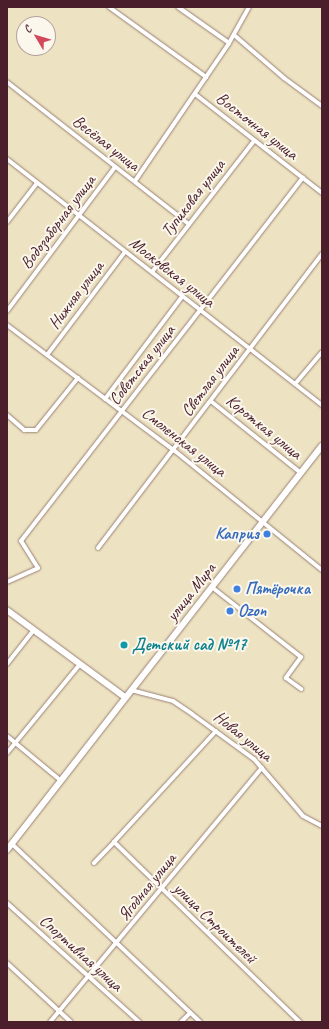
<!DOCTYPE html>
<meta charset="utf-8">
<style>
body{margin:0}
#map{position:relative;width:329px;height:1029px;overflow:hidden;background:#ede3c2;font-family:Caveat,sans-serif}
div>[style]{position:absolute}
.roads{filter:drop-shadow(0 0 1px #9c8176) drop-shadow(0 0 1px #9c8176)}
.street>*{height:4px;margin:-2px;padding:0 2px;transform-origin:2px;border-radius:2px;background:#fff}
.secondary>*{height:5.5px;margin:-2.75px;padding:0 2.75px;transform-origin:2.75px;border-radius:2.75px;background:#fff}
.dots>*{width:11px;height:11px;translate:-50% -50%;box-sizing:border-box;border:2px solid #fbf7ec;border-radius:50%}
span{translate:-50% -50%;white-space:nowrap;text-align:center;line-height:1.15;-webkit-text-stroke:4px #fbf7ec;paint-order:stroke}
.street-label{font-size:17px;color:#4a1f2b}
.shop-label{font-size:17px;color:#366cbe;font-weight:700}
.right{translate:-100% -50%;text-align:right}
.left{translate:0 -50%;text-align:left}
.culture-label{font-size:17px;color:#0d838f;font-weight:700}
.frame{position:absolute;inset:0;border:8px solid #4a1f2b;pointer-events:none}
.north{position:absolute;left:16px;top:16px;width:40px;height:40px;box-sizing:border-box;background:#fbf7ec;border:1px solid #b4a19f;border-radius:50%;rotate:308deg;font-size:11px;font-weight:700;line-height:16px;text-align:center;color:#4a1f2b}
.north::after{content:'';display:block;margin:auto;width:14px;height:18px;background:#d1495b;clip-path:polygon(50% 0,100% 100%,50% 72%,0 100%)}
</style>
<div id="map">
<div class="roads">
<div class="street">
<div style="left:109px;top:7px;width:120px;rotate:35.8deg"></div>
<div style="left:178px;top:7px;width:62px;rotate:35.2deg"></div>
<div style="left:234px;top:35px;width:66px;rotate:40.7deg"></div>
<div style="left:284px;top:78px;width:47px;rotate:36.4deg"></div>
<div style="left:7px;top:82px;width:231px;rotate:38deg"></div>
<div style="left:195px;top:94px;width:161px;rotate:37.9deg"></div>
<div style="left:7px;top:159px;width:400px;rotate:38deg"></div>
<div style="left:135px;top:181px;width:167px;rotate:-55.7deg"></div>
<div style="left:229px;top:43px;width:41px;rotate:-60.9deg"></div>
<div style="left:7px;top:222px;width:49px;rotate:-52.4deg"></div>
<div style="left:152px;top:272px;width:166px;rotate:-52.1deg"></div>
<div style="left:7px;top:311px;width:180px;rotate:-53.1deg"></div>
<div style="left:7px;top:325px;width:210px;rotate:36.9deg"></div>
<div style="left:175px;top:451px;width:189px;rotate:39deg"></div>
<div style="left:47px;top:355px;width:129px;rotate:-52.9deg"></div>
<div style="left:295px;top:384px;width:42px;rotate:-49.8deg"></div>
<div style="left:105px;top:399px;width:128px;rotate:-53deg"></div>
<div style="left:212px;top:402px;width:114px;rotate:38.6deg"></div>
<div style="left:7px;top:415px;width:23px;rotate:41deg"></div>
<div style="left:24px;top:430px;width:12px"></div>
<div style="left:36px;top:430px;width:67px;rotate:-51.1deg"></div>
<div style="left:98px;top:548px;width:370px;rotate:-52.7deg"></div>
<div style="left:7px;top:582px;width:34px;rotate:-24deg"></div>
<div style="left:38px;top:568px;width:32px;rotate:-122deg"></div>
<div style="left:21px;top:541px;width:460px;rotate:-52.2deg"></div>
<div style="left:213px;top:588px;width:112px;rotate:38.1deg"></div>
<div style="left:301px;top:657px;width:26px;rotate:126deg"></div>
<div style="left:286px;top:678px;width:19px;rotate:36deg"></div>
<div style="left:7px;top:664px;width:42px;rotate:-51.8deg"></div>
<div style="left:131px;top:690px;width:43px;rotate:14.7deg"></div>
<div style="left:173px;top:701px;width:23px;rotate:34deg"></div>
<div style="left:192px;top:714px;width:77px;rotate:36deg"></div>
<div style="left:254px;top:759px;width:75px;rotate:49.3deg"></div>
<div style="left:303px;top:816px;width:21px;rotate:28deg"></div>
<div style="left:216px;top:731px;width:151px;rotate:132.6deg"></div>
<div style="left:114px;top:842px;width:259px;rotate:44.1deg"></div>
<div style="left:7px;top:736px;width:69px;rotate:39.7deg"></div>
<div style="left:7px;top:753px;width:115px;rotate:-50.6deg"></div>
<div style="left:12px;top:844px;width:259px;rotate:43.4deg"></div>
<div style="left:94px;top:863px;width:29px;rotate:-46deg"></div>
<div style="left:7px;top:903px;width:178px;rotate:42deg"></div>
<div style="left:7px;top:963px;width:87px;rotate:42.7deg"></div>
<div style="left:50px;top:1022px;width:331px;rotate:-50.2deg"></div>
<div style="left:181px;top:1022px;width:13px;rotate:-45deg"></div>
</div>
<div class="secondary">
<div style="left:7px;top:610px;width:147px;rotate:36.4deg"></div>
<div style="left:7px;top:850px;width:512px;rotate:-52.06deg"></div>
</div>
</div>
<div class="dots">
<div style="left:267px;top:534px;background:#3f7fe0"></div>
<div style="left:237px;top:589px;background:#3f7fe0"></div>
<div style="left:230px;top:611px;background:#3f7fe0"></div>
<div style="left:124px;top:645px;background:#0f9aa8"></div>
</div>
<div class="street-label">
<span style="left:257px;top:126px;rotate:38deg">Восточная улица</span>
<span style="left:106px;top:143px;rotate:38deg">Весёлая улица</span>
<span style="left:193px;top:198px;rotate:-52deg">Тупиковая улица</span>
<span style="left:58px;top:222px;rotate:-53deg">Водозаборная улица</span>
<span style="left:172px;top:272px;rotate:38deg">Московская улица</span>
<span style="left:76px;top:295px;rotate:-53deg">Нижняя улица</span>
<span style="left:142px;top:365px;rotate:-52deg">Советская улица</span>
<span style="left:210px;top:381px;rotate:-53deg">Светлая улица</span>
<span style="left:264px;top:427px;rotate:39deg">Короткая улица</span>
<span style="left:184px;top:442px;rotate:38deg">Смоленская улица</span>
<span style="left:191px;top:592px;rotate:-52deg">улица Мира</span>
<span style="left:243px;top:736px;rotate:39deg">Новая улица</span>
<span style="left:147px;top:887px;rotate:-51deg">Ягодная улица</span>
<span style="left:215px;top:923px;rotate:44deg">улица Строителей</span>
<span style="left:81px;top:953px;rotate:42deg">Спортивная улица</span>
</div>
<div class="shop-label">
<span class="right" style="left:259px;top:534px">Каприз</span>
<span class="left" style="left:245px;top:589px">Пятёрочка</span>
<span class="left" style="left:238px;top:611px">Ozon</span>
</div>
<div class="culture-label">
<span class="left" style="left:132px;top:645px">Детский сад №17</span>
</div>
<div class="frame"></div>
<div class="north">С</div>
</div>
